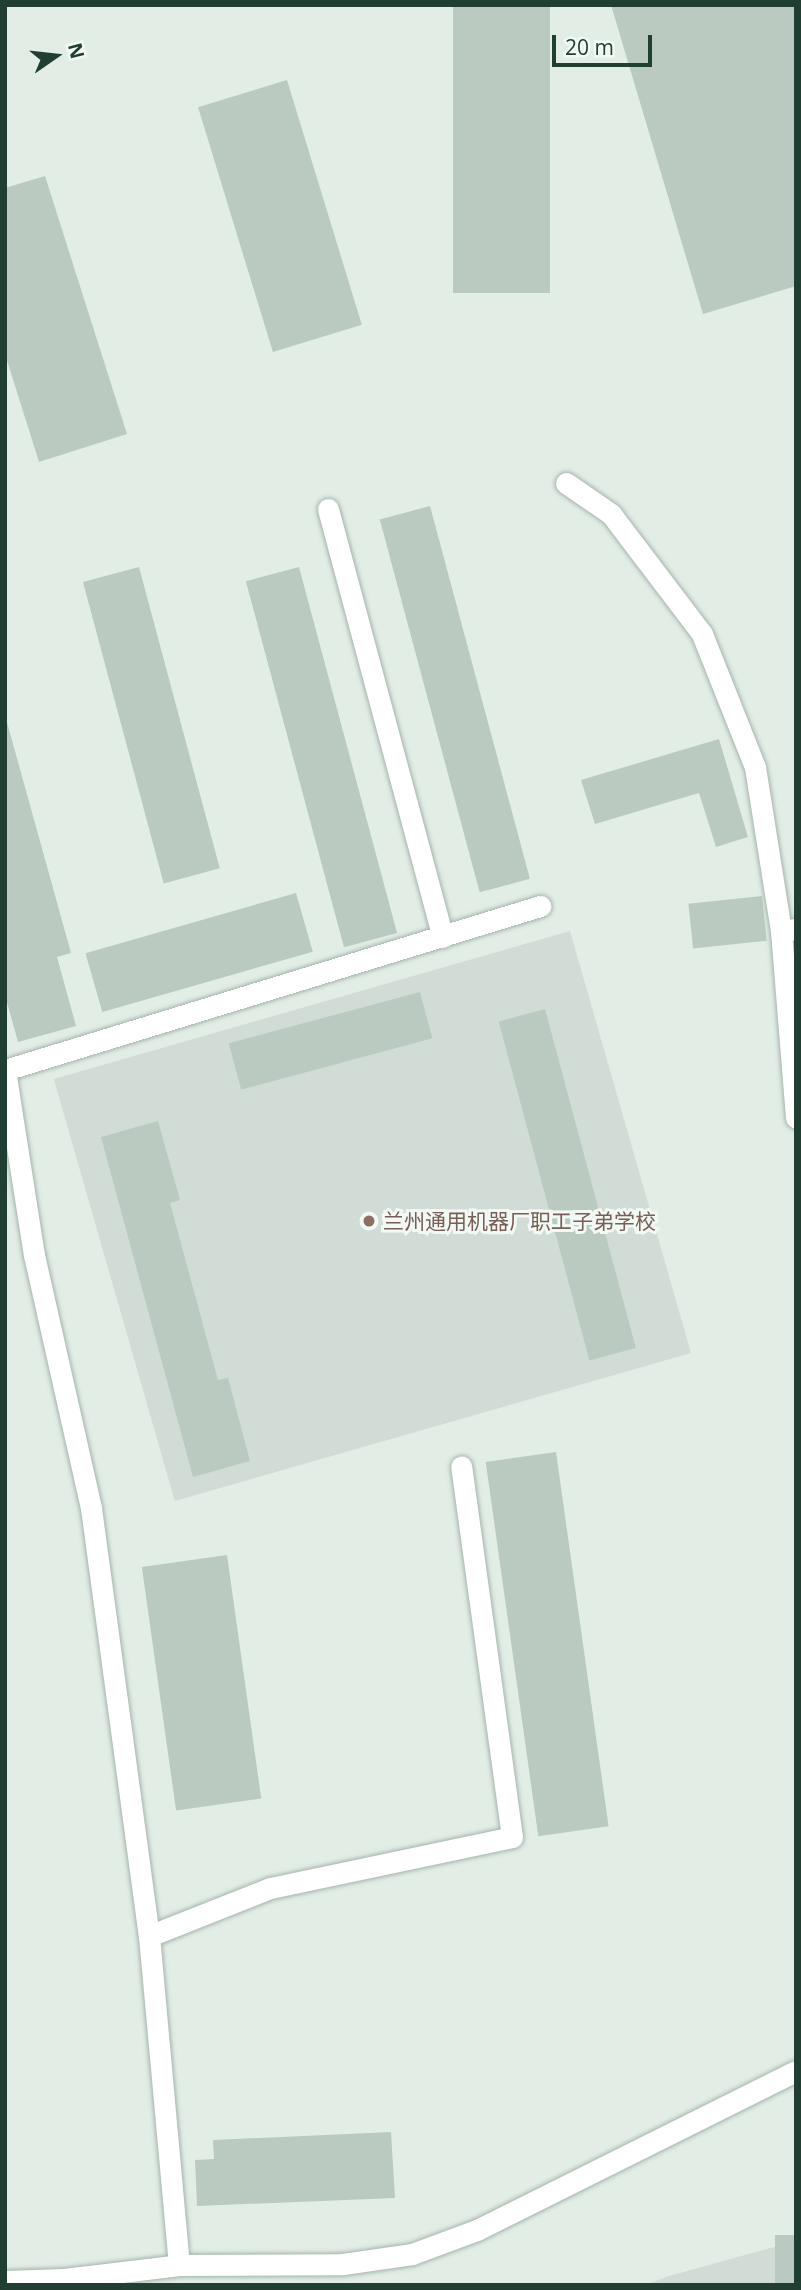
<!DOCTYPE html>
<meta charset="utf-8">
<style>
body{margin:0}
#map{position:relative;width:801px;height:2290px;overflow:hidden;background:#e2ede6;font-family:"Open Sans","Noto Sans SC",sans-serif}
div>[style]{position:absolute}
.built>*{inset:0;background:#d0dcd5;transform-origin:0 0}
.building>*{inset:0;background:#bacac1;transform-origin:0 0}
.roads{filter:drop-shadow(0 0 2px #a4b5ac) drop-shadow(0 0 2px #a4b5ac)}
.street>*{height:21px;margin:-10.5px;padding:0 10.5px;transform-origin:10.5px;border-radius:10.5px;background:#fff}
.dots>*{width:19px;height:19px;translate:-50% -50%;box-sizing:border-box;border:4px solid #f2f9f5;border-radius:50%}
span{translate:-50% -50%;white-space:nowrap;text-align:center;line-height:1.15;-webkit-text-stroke:6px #f2f9f5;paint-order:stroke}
.education-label{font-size:21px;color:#785e54}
.left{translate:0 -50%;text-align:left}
.frame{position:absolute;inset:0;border:7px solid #213e32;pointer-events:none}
.north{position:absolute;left:21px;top:21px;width:70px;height:70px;-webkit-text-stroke:5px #f2f9f5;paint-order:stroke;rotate:76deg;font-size:19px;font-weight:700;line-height:28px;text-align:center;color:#213e32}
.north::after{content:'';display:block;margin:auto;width:24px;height:32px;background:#213e32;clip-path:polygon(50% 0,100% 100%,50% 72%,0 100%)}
.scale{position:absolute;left:552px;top:35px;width:100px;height:32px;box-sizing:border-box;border:4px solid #213e32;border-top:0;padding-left:9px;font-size:21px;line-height:24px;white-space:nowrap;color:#213e32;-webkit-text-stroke:5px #f2f9f5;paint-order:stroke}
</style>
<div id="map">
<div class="built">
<div style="left:570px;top:931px;width:439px;height:537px;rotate:74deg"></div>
<div style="clip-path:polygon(796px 2241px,796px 2285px,645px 2285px,669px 2276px)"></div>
</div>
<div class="building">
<div style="left:453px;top:5px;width:97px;height:288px"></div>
<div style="clip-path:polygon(611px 5px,796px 5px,796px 286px,703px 314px)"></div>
<div style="left:287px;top:80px;width:256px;height:93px;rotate:73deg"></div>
<div style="clip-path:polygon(45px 176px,127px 434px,39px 462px,5px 354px,5px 188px)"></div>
<div style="left:430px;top:506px;width:386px;height:52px;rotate:75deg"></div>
<div style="left:139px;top:567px;width:312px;height:58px;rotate:75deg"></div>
<div style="left:299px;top:567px;width:379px;height:55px;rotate:75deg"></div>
<div style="clip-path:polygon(5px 715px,71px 953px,57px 957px,76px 1026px,18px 1042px,5px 995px)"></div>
<div style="clip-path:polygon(719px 739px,748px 837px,716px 847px,699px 793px,595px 824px,581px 780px)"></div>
<div style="left:296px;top:893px;width:61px;height:219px;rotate:74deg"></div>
<div style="left:762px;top:896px;width:45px;height:74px;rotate:84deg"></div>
<div style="left:420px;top:992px;width:48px;height:198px;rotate:75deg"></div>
<div style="left:545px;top:1009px;width:351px;height:48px;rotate:75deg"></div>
<div style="clip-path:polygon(158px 1121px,180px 1200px,170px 1203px,218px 1380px,228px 1378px,250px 1461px,193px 1477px,101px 1137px)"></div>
<div style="left:556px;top:1452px;width:378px;height:71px;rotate:82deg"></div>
<div style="left:227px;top:1555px;width:246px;height:86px;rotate:82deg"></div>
<div style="clip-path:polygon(391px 2132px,395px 2198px,197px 2206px,195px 2160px,214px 2159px,213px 2140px)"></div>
<div style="left:775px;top:2235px;width:21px;height:50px"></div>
</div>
<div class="roads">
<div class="street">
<div style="left:566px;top:483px;width:55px;rotate:34.6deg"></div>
<div style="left:611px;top:514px;width:151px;rotate:52.8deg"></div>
<div style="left:702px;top:634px;width:143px;rotate:68.3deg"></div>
<div style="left:755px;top:767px;width:166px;rotate:81deg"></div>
<div style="left:328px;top:509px;width:443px;rotate:75deg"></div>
<div style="left:796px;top:929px;width:15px;rotate:172deg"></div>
<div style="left:781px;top:931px;width:187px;rotate:85.4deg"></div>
<div style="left:5px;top:1070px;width:187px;rotate:81.1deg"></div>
<div style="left:34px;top:1255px;width:259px;rotate:77.3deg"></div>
<div style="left:91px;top:1508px;width:432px;rotate:82.3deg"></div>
<div style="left:149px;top:1936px;width:330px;rotate:84.8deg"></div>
<div style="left:5px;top:1070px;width:560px;rotate:-17.04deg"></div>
<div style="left:149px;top:1936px;width:130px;rotate:-21.6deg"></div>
<div style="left:270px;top:1888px;width:247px;rotate:-11.9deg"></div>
<div style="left:512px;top:1837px;width:374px;rotate:-97.8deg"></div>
<div style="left:5px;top:2281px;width:59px;rotate:-1.9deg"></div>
<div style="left:64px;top:2279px;width:116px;rotate:-6.9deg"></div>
<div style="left:179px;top:2265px;width:164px;rotate:-0.3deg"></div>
<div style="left:343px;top:2264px;width:70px;rotate:-8.2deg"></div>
<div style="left:412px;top:2254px;width:69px;rotate:-20.3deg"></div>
<div style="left:477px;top:2230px;width:356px;rotate:-26.5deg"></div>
</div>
</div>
<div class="dots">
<div style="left:369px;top:1221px;background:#8d6e63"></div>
</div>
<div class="education-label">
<span class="left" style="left:383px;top:1221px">兰州通用机器厂职工子弟学校</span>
</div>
<div class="frame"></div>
<div class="north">N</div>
<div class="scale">20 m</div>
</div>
